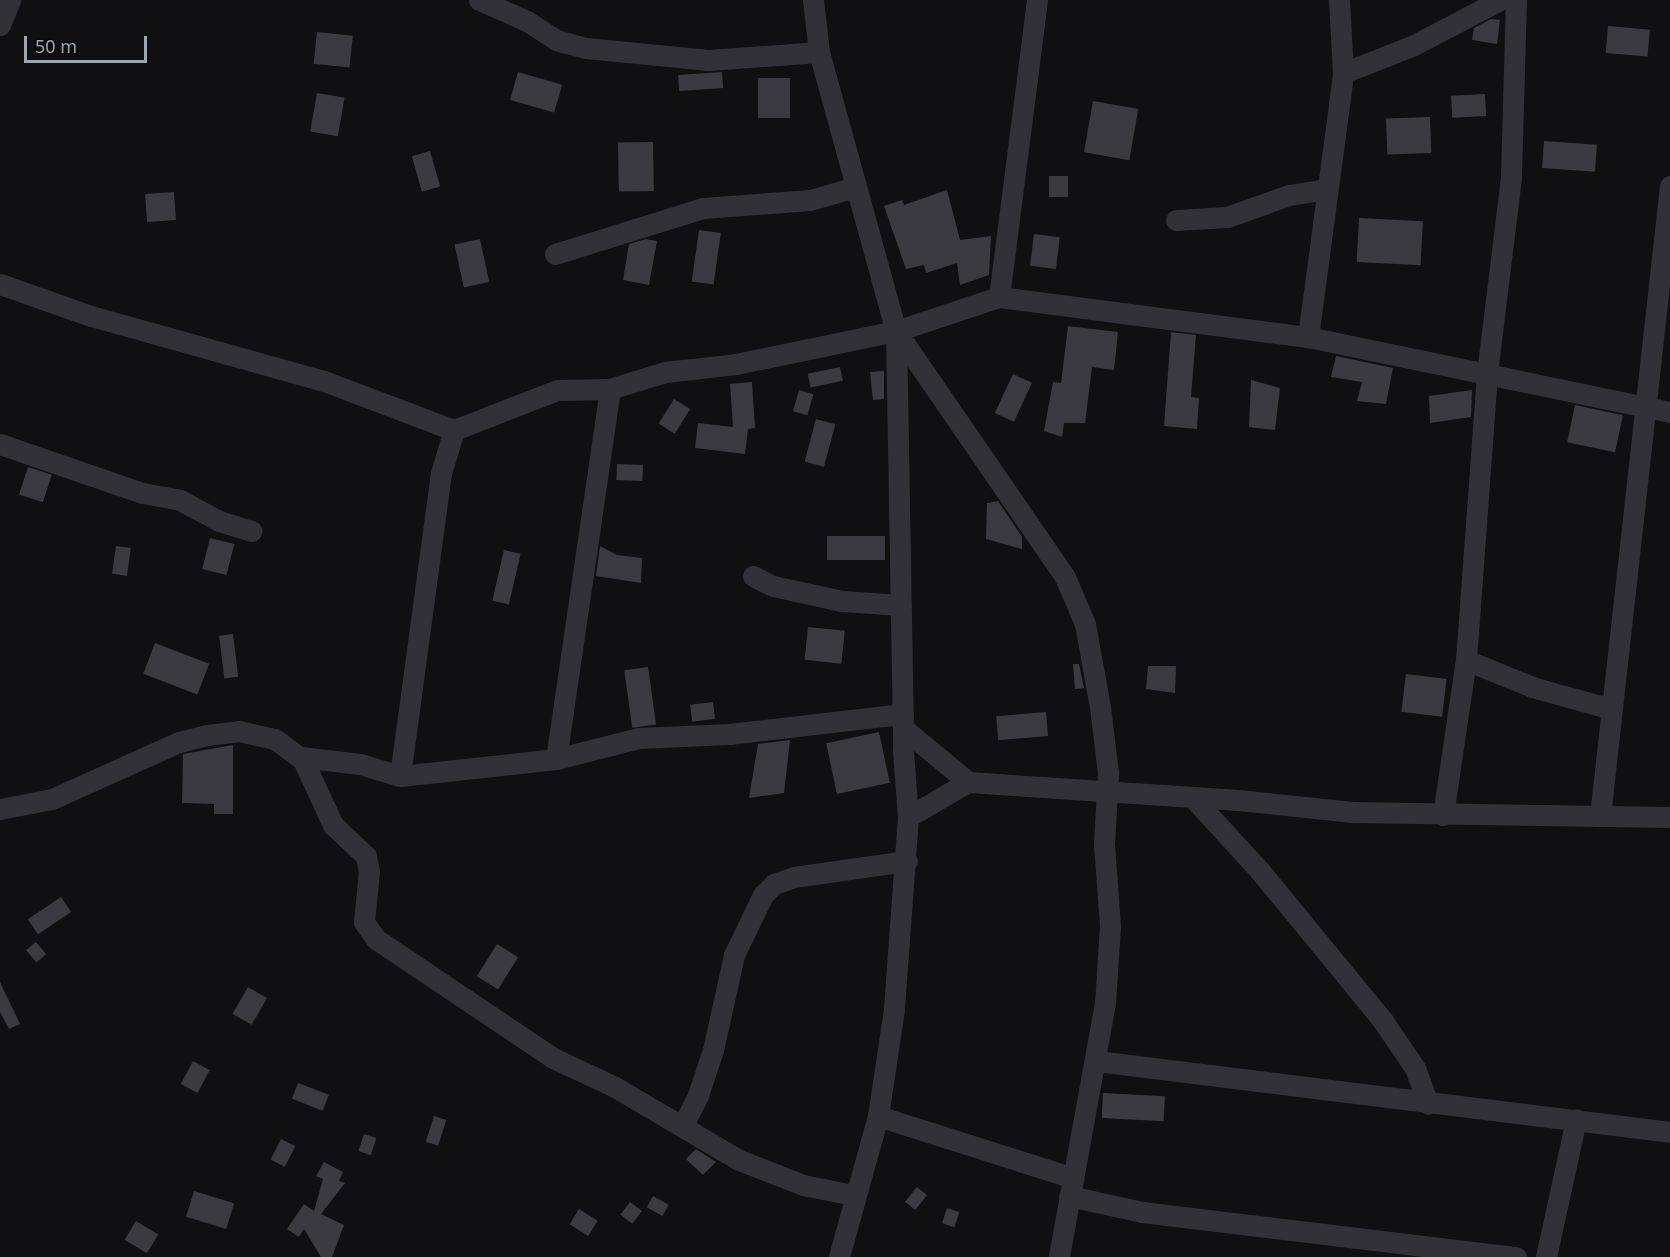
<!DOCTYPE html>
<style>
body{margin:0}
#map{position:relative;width:1670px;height:1257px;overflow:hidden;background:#101012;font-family:"Noto Sans",sans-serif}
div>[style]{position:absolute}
.building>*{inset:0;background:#3a3a40;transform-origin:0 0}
.minor>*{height:21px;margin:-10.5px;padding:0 10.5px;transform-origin:10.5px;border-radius:10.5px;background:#313137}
span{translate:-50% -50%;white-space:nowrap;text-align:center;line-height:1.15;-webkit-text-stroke:5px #0b0b0d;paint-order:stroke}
.scale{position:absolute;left:24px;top:36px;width:123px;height:27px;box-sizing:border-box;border:3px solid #a0a5b4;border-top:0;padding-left:8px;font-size:18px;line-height:21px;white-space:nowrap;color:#a0a5b4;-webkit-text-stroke:4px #0b0b0d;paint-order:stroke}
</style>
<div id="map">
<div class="building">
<div style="clip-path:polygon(1491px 19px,1500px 20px,1497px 44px,1472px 40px,1474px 28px)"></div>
<div style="left:1608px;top:26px;width:42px;height:27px;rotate:5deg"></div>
<div style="left:317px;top:32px;width:36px;height:32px;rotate:6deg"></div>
<div style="left:518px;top:72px;width:46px;height:29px;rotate:16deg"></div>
<div style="left:722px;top:72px;width:16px;height:44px;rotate:86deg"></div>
<div style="left:758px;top:78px;width:32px;height:40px"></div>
<div style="left:317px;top:93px;width:28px;height:39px;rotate:10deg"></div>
<div style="left:1485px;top:94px;width:22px;height:34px;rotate:87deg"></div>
<div style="left:1093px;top:101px;width:46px;height:52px;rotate:10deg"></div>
<div style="left:1430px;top:117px;width:36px;height:44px;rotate:88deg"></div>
<div style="left:1544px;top:141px;width:53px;height:27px;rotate:4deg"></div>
<div style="left:653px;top:142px;width:49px;height:35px;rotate:89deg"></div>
<div style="left:430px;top:151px;width:37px;height:19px;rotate:74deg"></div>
<div style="left:1049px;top:176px;width:19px;height:21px"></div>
<div style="clip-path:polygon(947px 190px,960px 240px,991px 236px,989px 275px,960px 285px,957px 263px,926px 273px,924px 265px,906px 269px,884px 206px,902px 200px,904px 205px)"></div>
<div style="left:174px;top:192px;width:28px;height:29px;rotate:86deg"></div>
<div style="left:1359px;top:218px;width:64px;height:44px;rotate:3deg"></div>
<div style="left:699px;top:230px;width:22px;height:52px;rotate:8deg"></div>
<div style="left:1034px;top:234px;width:26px;height:32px;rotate:7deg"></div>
<div style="left:480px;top:239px;width:44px;height:26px;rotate:78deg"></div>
<div style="clip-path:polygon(646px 239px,657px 241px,649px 285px,623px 280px,629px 244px)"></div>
<div style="clip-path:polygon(1068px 326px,1118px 332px,1114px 370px,1092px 367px,1085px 423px,1064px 423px,1062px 437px,1044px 431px,1053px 382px,1061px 383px)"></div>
<div style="clip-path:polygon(1171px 332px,1196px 335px,1191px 397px,1199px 398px,1197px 429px,1164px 426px)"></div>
<div style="clip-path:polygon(1336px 356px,1393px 368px,1386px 404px,1357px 401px,1362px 382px,1331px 377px)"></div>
<div style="left:840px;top:367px;width:14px;height:33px;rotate:78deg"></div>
<div style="clip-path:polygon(884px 371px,884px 399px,873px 400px,870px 372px)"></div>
<div style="left:1013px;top:374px;width:21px;height:43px;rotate:25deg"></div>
<div style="clip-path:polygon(1251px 380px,1280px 388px,1275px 430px,1249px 427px)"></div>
<div style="clip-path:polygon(752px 382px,755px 428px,748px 429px,745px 454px,695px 448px,698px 423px,733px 427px,730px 384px)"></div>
<div style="left:799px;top:390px;width:15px;height:22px;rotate:16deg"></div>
<div style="clip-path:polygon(1472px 390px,1471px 417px,1430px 423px,1429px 396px)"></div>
<div style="left:674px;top:399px;width:19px;height:29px;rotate:32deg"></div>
<div style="left:1575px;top:405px;width:49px;height:38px;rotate:12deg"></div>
<div style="left:816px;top:419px;width:20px;height:44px;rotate:15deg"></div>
<div style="left:617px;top:464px;width:26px;height:16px;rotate:2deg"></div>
<div style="left:28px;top:467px;width:25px;height:29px;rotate:18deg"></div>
<div style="clip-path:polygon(998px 501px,1022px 537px,1022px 549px,986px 539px,987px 503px)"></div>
<div style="left:827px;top:536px;width:58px;height:24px"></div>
<div style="left:210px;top:538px;width:25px;height:32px;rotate:14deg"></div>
<div style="left:116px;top:546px;width:15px;height:28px;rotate:8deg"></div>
<div style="clip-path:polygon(600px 546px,617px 555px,642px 558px,641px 583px,596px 576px)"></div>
<div style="left:504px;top:550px;width:17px;height:52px;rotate:13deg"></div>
<div style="left:808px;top:627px;width:37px;height:33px;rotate:6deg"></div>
<div style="left:233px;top:634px;width:43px;height:14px;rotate:83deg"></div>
<div style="left:155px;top:643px;width:58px;height:33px;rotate:21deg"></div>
<div style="clip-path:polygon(1073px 664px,1079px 664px,1084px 688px,1075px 689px)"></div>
<div style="clip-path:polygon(1148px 666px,1176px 666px,1175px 693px,1146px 689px)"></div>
<div style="left:648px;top:667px;width:58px;height:24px;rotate:82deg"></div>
<div style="left:1406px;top:674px;width:41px;height:38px;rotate:7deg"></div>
<div style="left:713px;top:702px;width:17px;height:23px;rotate:83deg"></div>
<div style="left:1046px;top:712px;width:24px;height:50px;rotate:85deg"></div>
<div style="left:879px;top:732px;width:52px;height:54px;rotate:78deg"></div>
<div style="clip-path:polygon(790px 740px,784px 793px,749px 798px,758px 744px)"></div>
<div style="clip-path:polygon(233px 745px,233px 814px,214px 814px,214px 804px,182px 803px,183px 754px)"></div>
<div style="left:61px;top:897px;width:18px;height:40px;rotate:56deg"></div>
<div style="left:36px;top:942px;width:16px;height:13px;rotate:50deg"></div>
<div style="left:497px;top:944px;width:25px;height:38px;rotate:32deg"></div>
<div style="clip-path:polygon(0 982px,20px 1024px,9px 1029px,0 1012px)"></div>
<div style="left:248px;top:987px;width:22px;height:31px;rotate:30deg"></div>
<div style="left:193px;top:1061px;width:19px;height:26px;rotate:28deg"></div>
<div style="left:298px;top:1083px;width:33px;height:17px;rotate:21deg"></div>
<div style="left:1103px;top:1093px;width:62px;height:25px;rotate:3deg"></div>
<div style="left:434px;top:1116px;width:13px;height:27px;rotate:18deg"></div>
<div style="left:364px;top:1134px;width:13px;height:18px;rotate:18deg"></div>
<div style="left:281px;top:1139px;width:16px;height:23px;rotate:27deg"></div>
<div style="clip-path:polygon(696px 1149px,716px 1162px,703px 1175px,686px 1159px)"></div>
<div style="clip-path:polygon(324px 1162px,343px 1172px,339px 1181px,345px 1183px,321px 1214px,344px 1225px,332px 1257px,321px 1257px,304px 1229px,299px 1237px,287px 1229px,304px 1204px,314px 1211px,323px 1179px,316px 1176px)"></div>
<div style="left:917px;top:1187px;width:13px;height:19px;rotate:39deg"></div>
<div style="left:194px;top:1191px;width:42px;height:27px;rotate:17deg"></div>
<div style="left:653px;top:1196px;width:18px;height:13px;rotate:29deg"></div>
<div style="left:630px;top:1202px;width:15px;height:16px;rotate:37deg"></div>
<div style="left:947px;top:1208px;width:13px;height:16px;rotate:18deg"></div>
<div style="left:579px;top:1209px;width:22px;height:18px;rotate:32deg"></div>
<div style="left:136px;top:1221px;width:26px;height:22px;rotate:31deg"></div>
</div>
<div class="minor">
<div style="left:479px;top:0;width:52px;rotate:23.6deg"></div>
<div style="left:527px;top:21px;width:35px;rotate:33deg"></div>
<div style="left:556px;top:40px;width:31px;rotate:15deg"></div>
<div style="left:586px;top:48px;width:123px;rotate:5.6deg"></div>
<div style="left:708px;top:60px;width:111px;rotate:-4.1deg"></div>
<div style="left:813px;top:0;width:52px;rotate:83.4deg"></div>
<div style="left:819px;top:52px;width:289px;rotate:74.6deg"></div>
<div style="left:896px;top:331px;width:420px;rotate:89deg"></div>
<div style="left:903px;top:751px;width:66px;rotate:85.7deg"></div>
<div style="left:908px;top:817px;width:193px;rotate:94.2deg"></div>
<div style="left:894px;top:1009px;width:108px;rotate:98.5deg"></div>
<div style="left:878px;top:1116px;width:146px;rotate:105.5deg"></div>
<div style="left:0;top:25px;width:27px;rotate:-68deg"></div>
<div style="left:1343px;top:73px;width:76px;rotate:-21.5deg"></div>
<div style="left:1414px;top:45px;width:97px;rotate:-27.6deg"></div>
<div style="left:1176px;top:220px;width:51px;rotate:-3.4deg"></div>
<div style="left:1227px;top:217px;width:66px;rotate:-19.5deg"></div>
<div style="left:1289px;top:195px;width:38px;rotate:-9deg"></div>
<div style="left:555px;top:254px;width:155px;rotate:-17.3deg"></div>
<div style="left:703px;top:208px;width:107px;rotate:-4.3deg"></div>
<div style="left:810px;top:200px;width:48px;rotate:-15.8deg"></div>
<div style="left:0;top:284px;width:96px;rotate:19.4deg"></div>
<div style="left:91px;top:316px;width:242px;rotate:15.6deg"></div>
<div style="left:324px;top:381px;width:139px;rotate:20.7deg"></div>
<div style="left:454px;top:430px;width:110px;rotate:-21.2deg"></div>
<div style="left:557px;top:390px;width:53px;rotate:-1.1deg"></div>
<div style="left:610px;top:389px;width:58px;rotate:-17.2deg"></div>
<div style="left:665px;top:372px;width:71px;rotate:-6.4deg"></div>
<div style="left:736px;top:364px;width:163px;rotate:-11.7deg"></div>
<div style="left:896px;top:331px;width:298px;rotate:55.5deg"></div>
<div style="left:1065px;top:577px;width:51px;rotate:66.9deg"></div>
<div style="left:1085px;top:624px;width:84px;rotate:79.8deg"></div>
<div style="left:1100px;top:707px;width:66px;rotate:83.1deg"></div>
<div style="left:1108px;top:773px;width:71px;rotate:93.2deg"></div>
<div style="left:1104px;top:844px;width:82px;rotate:85.8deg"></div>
<div style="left:1110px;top:926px;width:77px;rotate:93.7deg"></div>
<div style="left:1105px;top:1003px;width:258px;rotate:100.3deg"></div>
<div style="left:999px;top:297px;width:299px;rotate:-82.7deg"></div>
<div style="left:896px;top:331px;width:108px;rotate:-18.3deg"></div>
<div style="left:999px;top:297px;width:312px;rotate:7.4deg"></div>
<div style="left:1308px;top:337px;width:370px;rotate:11.7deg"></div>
<div style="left:1308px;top:337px;width:266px;rotate:-82.4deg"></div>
<div style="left:1343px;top:73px;width:73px;rotate:-93.1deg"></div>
<div style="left:0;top:444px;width:150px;rotate:19deg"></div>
<div style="left:142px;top:493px;width:39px;rotate:10deg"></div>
<div style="left:180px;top:500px;width:44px;rotate:28.3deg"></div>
<div style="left:219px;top:521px;width:34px;rotate:17deg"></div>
<div style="left:753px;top:576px;width:22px;rotate:27deg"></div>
<div style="left:773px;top:586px;width:71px;rotate:12.3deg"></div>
<div style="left:842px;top:601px;width:59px;rotate:3.9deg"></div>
<div style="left:1466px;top:660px;width:71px;rotate:22.2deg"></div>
<div style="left:1532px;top:687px;width:83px;rotate:15.4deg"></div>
<div style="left:903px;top:728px;width:85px;rotate:39.7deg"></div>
<div style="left:968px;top:782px;width:271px;rotate:3.8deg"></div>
<div style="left:1238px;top:800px;width:115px;rotate:6deg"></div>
<div style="left:1352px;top:812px;width:318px;rotate:0.9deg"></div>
<div style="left:301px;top:757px;width:59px;rotate:6.8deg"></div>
<div style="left:360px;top:764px;width:42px;rotate:16.7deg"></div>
<div style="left:400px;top:776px;width:157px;rotate:-6.2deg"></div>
<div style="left:556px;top:759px;width:374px;rotate:-81.7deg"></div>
<div style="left:556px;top:759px;width:86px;rotate:-14.2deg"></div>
<div style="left:639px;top:738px;width:90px;rotate:-2.5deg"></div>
<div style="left:729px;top:734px;width:175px;rotate:-6.6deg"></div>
<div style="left:400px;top:776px;width:306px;rotate:-82.3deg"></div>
<div style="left:441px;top:473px;width:45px;rotate:-73.2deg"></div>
<div style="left:1195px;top:800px;width:96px;rotate:47.5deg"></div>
<div style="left:1260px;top:871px;width:194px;rotate:50.6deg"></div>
<div style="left:1383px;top:1021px;width:57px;rotate:55.8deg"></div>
<div style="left:1415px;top:1068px;width:38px;rotate:70deg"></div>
<div style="left:0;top:809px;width:53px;rotate:-10.9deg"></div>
<div style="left:52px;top:799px;width:139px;rotate:-24.2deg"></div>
<div style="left:179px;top:742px;width:29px;rotate:-14deg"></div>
<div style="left:207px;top:735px;width:32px;rotate:-7deg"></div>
<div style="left:239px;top:731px;width:37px;rotate:13deg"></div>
<div style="left:275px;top:739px;width:35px;rotate:37deg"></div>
<div style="left:303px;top:760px;width:72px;rotate:65.2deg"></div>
<div style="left:333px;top:825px;width:45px;rotate:43.2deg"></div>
<div style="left:366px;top:856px;width:15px;rotate:79deg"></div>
<div style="left:369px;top:871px;width:51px;rotate:95.6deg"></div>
<div style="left:364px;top:922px;width:21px;rotate:55deg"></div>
<div style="left:376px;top:939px;width:213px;rotate:33.9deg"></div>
<div style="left:553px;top:1058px;width:68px;rotate:25.1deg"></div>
<div style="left:615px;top:1087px;width:144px;rotate:30.5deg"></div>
<div style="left:739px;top:1160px;width:69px;rotate:21.3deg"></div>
<div style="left:803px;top:1185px;width:51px;rotate:11.3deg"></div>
<div style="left:1443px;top:815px;width:157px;rotate:-81.6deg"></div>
<div style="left:1466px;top:660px;width:288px;rotate:-85.8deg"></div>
<div style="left:1487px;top:373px;width:197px;rotate:-83deg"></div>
<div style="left:1511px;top:177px;width:177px;rotate:-88.4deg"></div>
<div style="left:1600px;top:816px;width:634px;rotate:-83.66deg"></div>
<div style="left:908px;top:817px;width:69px;rotate:-30.3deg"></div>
<div style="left:1097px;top:1061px;width:577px;rotate:7.06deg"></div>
<div style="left:878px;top:1116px;width:205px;rotate:17.6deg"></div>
<div style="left:683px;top:1125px;width:34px;rotate:-63deg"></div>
<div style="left:698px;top:1095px;width:47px;rotate:-71.6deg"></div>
<div style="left:713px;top:1050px;width:97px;rotate:-77.5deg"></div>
<div style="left:734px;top:955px;width:67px;rotate:-64.2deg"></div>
<div style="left:763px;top:895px;width:16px;rotate:-45deg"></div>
<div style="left:774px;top:884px;width:21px;rotate:-19deg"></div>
<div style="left:794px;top:877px;width:114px;rotate:-8.1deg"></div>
<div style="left:1069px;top:1196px;width:75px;rotate:12.4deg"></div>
<div style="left:1142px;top:1212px;width:377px;rotate:6.9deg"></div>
<div style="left:1546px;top:1257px;width:141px;rotate:-77.7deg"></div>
</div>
<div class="scale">50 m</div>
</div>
